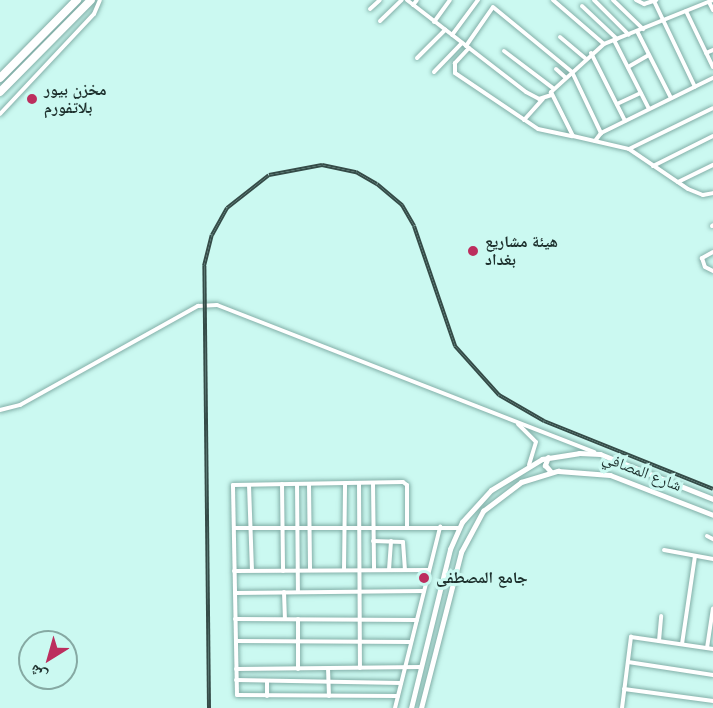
<!DOCTYPE html>
<meta charset="utf-8">
<style>
body{margin:0}
#map{position:relative;width:713px;height:708px;overflow:hidden;background:#cbf9f1;font-family:Helvetica,"Noto Naskh Arabic",sans-serif}
div>[style]{position:absolute}
.roads{filter:drop-shadow(0 0 2px #82aea7) drop-shadow(0 0 2px #82aea7)}
.street>*{height:4px;margin:-2px;padding:0 2px;transform-origin:2px;border-radius:2px;background:#fff}
.secondary>*{height:5px;margin:-2.5px;padding:0 2.5px;transform-origin:2.5px;border-radius:2.5px;background:#fff}
.highway>*{height:8px;margin:-4px;padding:0 4px;transform-origin:4px;border-radius:4px;background:#fff}
.rail>*{height:4px;margin-top:-2px;transform-origin:0;background:repeating-linear-gradient(90deg,#cbf9f1 0 4.5px,#354c48 0 9px);box-sizing:border-box;border-block:2px solid #354c48}
.dots>*{width:16px;height:16px;translate:-50% -50%;box-sizing:border-box;border:3px solid #cbf9f1;border-radius:50%}
span{translate:-50% -50%;white-space:nowrap;text-align:center;line-height:1.15;-webkit-text-stroke:6px #cbf9f1;paint-order:stroke}
.poi-label{font-size:16px;color:#1e312e;font-weight:700}
.left{translate:0 -50%;text-align:left}
.street-label{font-size:16px;color:#1e312e}
.north{position:absolute;left:18px;top:630px;width:60px;height:60px;box-sizing:border-box;background:#cbf9f1;border:2px solid #86a9a3;border-radius:50%;rotate:217deg;font-size:16px;font-weight:700;line-height:24px;text-align:center;color:#1e312e}
.north::after{content:'';display:block;margin:auto;width:21px;height:27px;background:#bc2e5e;clip-path:polygon(50% 0,100% 100%,50% 72%,0 100%)}
</style>
<div id="map">
<div class="roads">
<div class="street">
<div style="left:407px;top:0;width:150px;rotate:37.7deg"></div>
<div style="left:526px;top:92px;width:15px;rotate:28deg"></div>
<div style="left:539px;top:99px;width:13px;rotate:-18deg"></div>
<div style="left:553px;top:0;width:67px;rotate:40.8deg"></div>
<div style="left:594px;top:0;width:49px;rotate:45deg"></div>
<div style="left:613px;top:0;width:42px;rotate:44deg"></div>
<div style="left:636px;top:0;width:9px;rotate:27deg"></div>
<div style="left:644px;top:4px;width:13px;rotate:-18deg"></div>
<div style="left:713px;top:0;width:118px;rotate:158deg"></div>
<div style="left:604px;top:44px;width:72px;rotate:137.8deg"></div>
<div style="left:551px;top:92px;width:49px;rotate:63.4deg"></div>
<div style="left:573px;top:136px;width:57px;rotate:13.1deg"></div>
<div style="left:629px;top:149px;width:71px;rotate:34.1deg"></div>
<div style="left:688px;top:189px;width:16px;rotate:22deg"></div>
<div style="left:703px;top:195px;width:10px;rotate:-11deg"></div>
<div style="left:654px;top:1px;width:95px;rotate:64.5deg"></div>
<div style="left:709px;top:2px;width:9px;rotate:63deg"></div>
<div style="left:413px;top:5px;width:6px;rotate:-51deg"></div>
<div style="left:582px;top:6px;width:48px;rotate:43.3deg"></div>
<div style="left:370px;top:9px;width:13px;rotate:-42deg"></div>
<div style="left:686px;top:11px;width:62px;rotate:64.3deg"></div>
<div style="left:380px;top:21px;width:30px;rotate:-44deg"></div>
<div style="left:434px;top:22px;width:27px;rotate:-54deg"></div>
<div style="left:637px;top:31px;width:75px;rotate:63.1deg"></div>
<div style="left:452px;top:35px;width:44px;rotate:-53.4deg"></div>
<div style="left:560px;top:37px;width:33px;rotate:40deg"></div>
<div style="left:614px;top:40px;width:77px;rotate:63.1deg"></div>
<div style="left:466px;top:46px;width:47px;rotate:-55.3deg"></div>
<div style="left:493px;top:7px;width:102px;rotate:39.4deg"></div>
<div style="left:572px;top:72px;width:68px;rotate:64.6deg"></div>
<div style="left:601px;top:133px;width:10px;rotate:127deg"></div>
<div style="left:469px;top:48px;width:21px;rotate:133deg"></div>
<div style="left:455px;top:63px;width:10px;rotate:90deg"></div>
<div style="left:455px;top:73px;width:100px;rotate:34deg"></div>
<div style="left:538px;top:129px;width:35px;rotate:12deg"></div>
<div style="left:504px;top:51px;width:61px;rotate:37.1deg"></div>
<div style="left:591px;top:53px;width:76px;rotate:63.4deg"></div>
<div style="left:706px;top:53px;width:8px;rotate:-23deg"></div>
<div style="left:417px;top:58px;width:40px;rotate:-45deg"></div>
<div style="left:628px;top:67px;width:24px;rotate:-30deg"></div>
<div style="left:556px;top:69px;width:12px;rotate:42deg"></div>
<div style="left:434px;top:72px;width:40px;rotate:-46deg"></div>
<div style="left:617px;top:104px;width:26px;rotate:-25deg"></div>
<div style="left:0;top:114px;width:137px;rotate:-46.8deg"></div>
<div style="left:94px;top:14px;width:15px;rotate:-67deg"></div>
<div style="left:524px;top:120px;width:28px;rotate:-48deg"></div>
<div style="left:601px;top:133px;width:125px;rotate:-26.2deg"></div>
<div style="left:629px;top:149px;width:93px;rotate:-26deg"></div>
<div style="left:653px;top:166px;width:67px;rotate:-26.6deg"></div>
<div style="left:678px;top:182px;width:39px;rotate:-26deg"></div>
<div style="left:712px;top:226px;width:1px;rotate:-45deg"></div>
<div style="left:713px;top:252px;width:13px;rotate:151deg"></div>
<div style="left:702px;top:258px;width:9px;rotate:72deg"></div>
<div style="left:705px;top:267px;width:9px;rotate:27deg"></div>
<div style="left:0;top:410px;width:21px;rotate:-14deg"></div>
<div style="left:20px;top:405px;width:204px;rotate:-29.1deg"></div>
<div style="left:198px;top:306px;width:19px;rotate:-3deg"></div>
<div style="left:217px;top:305px;width:405px;rotate:21.3deg"></div>
<div style="left:518px;top:424px;width:25px;rotate:45deg"></div>
<div style="left:536px;top:442px;width:24px;rotate:107deg"></div>
<div style="left:359px;top:483px;width:185px;rotate:89.7deg"></div>
<div style="left:373px;top:483px;width:87px;rotate:89.3deg"></div>
<div style="left:282px;top:484px;width:87px;rotate:89.3deg"></div>
<div style="left:297px;top:484px;width:107px;rotate:89.5deg"></div>
<div style="left:309px;top:484px;width:86px;rotate:89.3deg"></div>
<div style="left:249px;top:485px;width:85px;rotate:88deg"></div>
<div style="left:234px;top:528px;width:225px"></div>
<div style="left:707px;top:536px;width:7px;rotate:27deg"></div>
<div style="left:373px;top:541px;width:30px;rotate:2deg"></div>
<div style="left:403px;top:542px;width:28px;rotate:86deg"></div>
<div style="left:664px;top:550px;width:50px;rotate:10.4deg"></div>
<div style="left:344px;top:570px;width:87px;rotate:-89.3deg"></div>
<div style="left:389px;top:570px;width:29px;rotate:-86deg"></div>
<div style="left:234px;top:571px;width:194px;rotate:-0.3deg"></div>
<div style="left:284px;top:592px;width:27px;rotate:88deg"></div>
<div style="left:235px;top:593px;width:189px;rotate:-0.6deg"></div>
<div style="left:235px;top:619px;width:182px;rotate:0.3deg"></div>
<div style="left:236px;top:641px;width:175px;rotate:0.3deg"></div>
<div style="left:659px;top:641px;width:25px;rotate:-85deg"></div>
<div style="left:682px;top:644px;width:89px;rotate:-81.6deg"></div>
<div style="left:707px;top:648px;width:40px;rotate:-81.5deg"></div>
<div style="left:628px;top:662px;width:86px;rotate:8.7deg"></div>
<div style="left:328px;top:668px;width:28px;rotate:88deg"></div>
<div style="left:236px;top:669px;width:185px;rotate:-0.6deg"></div>
<div style="left:298px;top:669px;width:50px;rotate:-90deg"></div>
<div style="left:236px;top:680px;width:165px;rotate:1deg"></div>
<div style="left:267px;top:681px;width:15px;rotate:90deg"></div>
<div style="left:624px;top:689px;width:90px;rotate:7.7deg"></div>
<div style="left:398px;top:696px;width:161px;rotate:-179.6deg"></div>
<div style="left:237px;top:695px;width:210px;rotate:-91.1deg"></div>
<div style="left:233px;top:485px;width:170px;rotate:-1deg"></div>
<div style="left:403px;top:482px;width:5px;rotate:37deg"></div>
<div style="left:407px;top:485px;width:41px;rotate:90deg"></div>
<div style="left:395px;top:708px;width:187px;rotate:-76deg"></div>
<div style="left:622px;top:708px;width:72px;rotate:-82.8deg"></div>
<div style="left:631px;top:637px;width:83px;rotate:8.3deg"></div>
</div>
<div class="secondary">
<div style="left:548px;top:457px;width:9px;rotate:111deg"></div>
<div style="left:545px;top:465px;width:9px;rotate:49deg"></div>
<div style="left:411px;top:708px;width:164px;rotate:-76.2deg"></div>
<div style="left:450px;top:549px;width:30px;rotate:-66deg"></div>
<div style="left:462px;top:522px;width:43px;rotate:-47.8deg"></div>
<div style="left:491px;top:490px;width:60px;rotate:-31.3deg"></div>
<div style="left:542px;top:459px;width:37px;rotate:-9deg"></div>
<div style="left:579px;top:453px;width:21px;rotate:3deg"></div>
<div style="left:600px;top:454px;width:122px;rotate:21.7deg"></div>
<div style="left:421px;top:708px;width:161px;rotate:-75.6deg"></div>
<div style="left:461px;top:552px;width:47px;rotate:-61.8deg"></div>
<div style="left:483px;top:511px;width:48px;rotate:-37.3deg"></div>
<div style="left:521px;top:482px;width:39px;rotate:-17deg"></div>
<div style="left:558px;top:471px;width:52px;rotate:4.4deg"></div>
<div style="left:610px;top:475px;width:110px;rotate:21.2deg"></div>
</div>
<div class="highway">
<div style="left:0;top:78px;width:110px;rotate:-45.4deg"></div>
<div style="left:0;top:92px;width:129px;rotate:-45.3deg"></div>
</div>
</div>
<div class="rail">
<div style="left:209px;top:708px;width:442px;rotate:-90.6deg"></div>
<div style="left:204px;top:266px;width:32px;rotate:-76deg"></div>
<div style="left:212px;top:235px;width:31px;rotate:-61deg"></div>
<div style="left:227px;top:208px;width:53px;rotate:-38.2deg"></div>
<div style="left:269px;top:175px;width:54px;rotate:-10.7deg"></div>
<div style="left:322px;top:165px;width:35px;rotate:12deg"></div>
<div style="left:356px;top:172px;width:24px;rotate:30deg"></div>
<div style="left:377px;top:184px;width:33px;rotate:40deg"></div>
<div style="left:402px;top:205px;width:24px;rotate:60deg"></div>
<div style="left:414px;top:226px;width:127px;rotate:71.1deg"></div>
<div style="left:455px;top:346px;width:66px;rotate:48.1deg"></div>
<div style="left:499px;top:395px;width:52px;rotate:30deg"></div>
<div style="left:544px;top:421px;width:182px;rotate:21.9deg"></div>
</div>
<div class="dots">
<div style="left:32px;top:99px;background:#bc2e5e"></div>
<div style="left:473px;top:251px;background:#bc2e5e"></div>
<div style="left:424px;top:578px;background:#bc2e5e"></div>
</div>
<div class="poi-label">
<span class="left" style="left:44px;top:99px">مخزن بيور<br>بلاتفورم</span>
<span class="left" style="left:485px;top:251px">هيئة مشاريع<br>بغداد</span>
<span class="left" style="left:436px;top:578px">جامع المصطفى</span>
</div>
<div class="street-label">
<span style="left:642px;top:472px;rotate:21deg">شارع المصافي</span>
</div>
<div class="north">ش</div>
</div>
